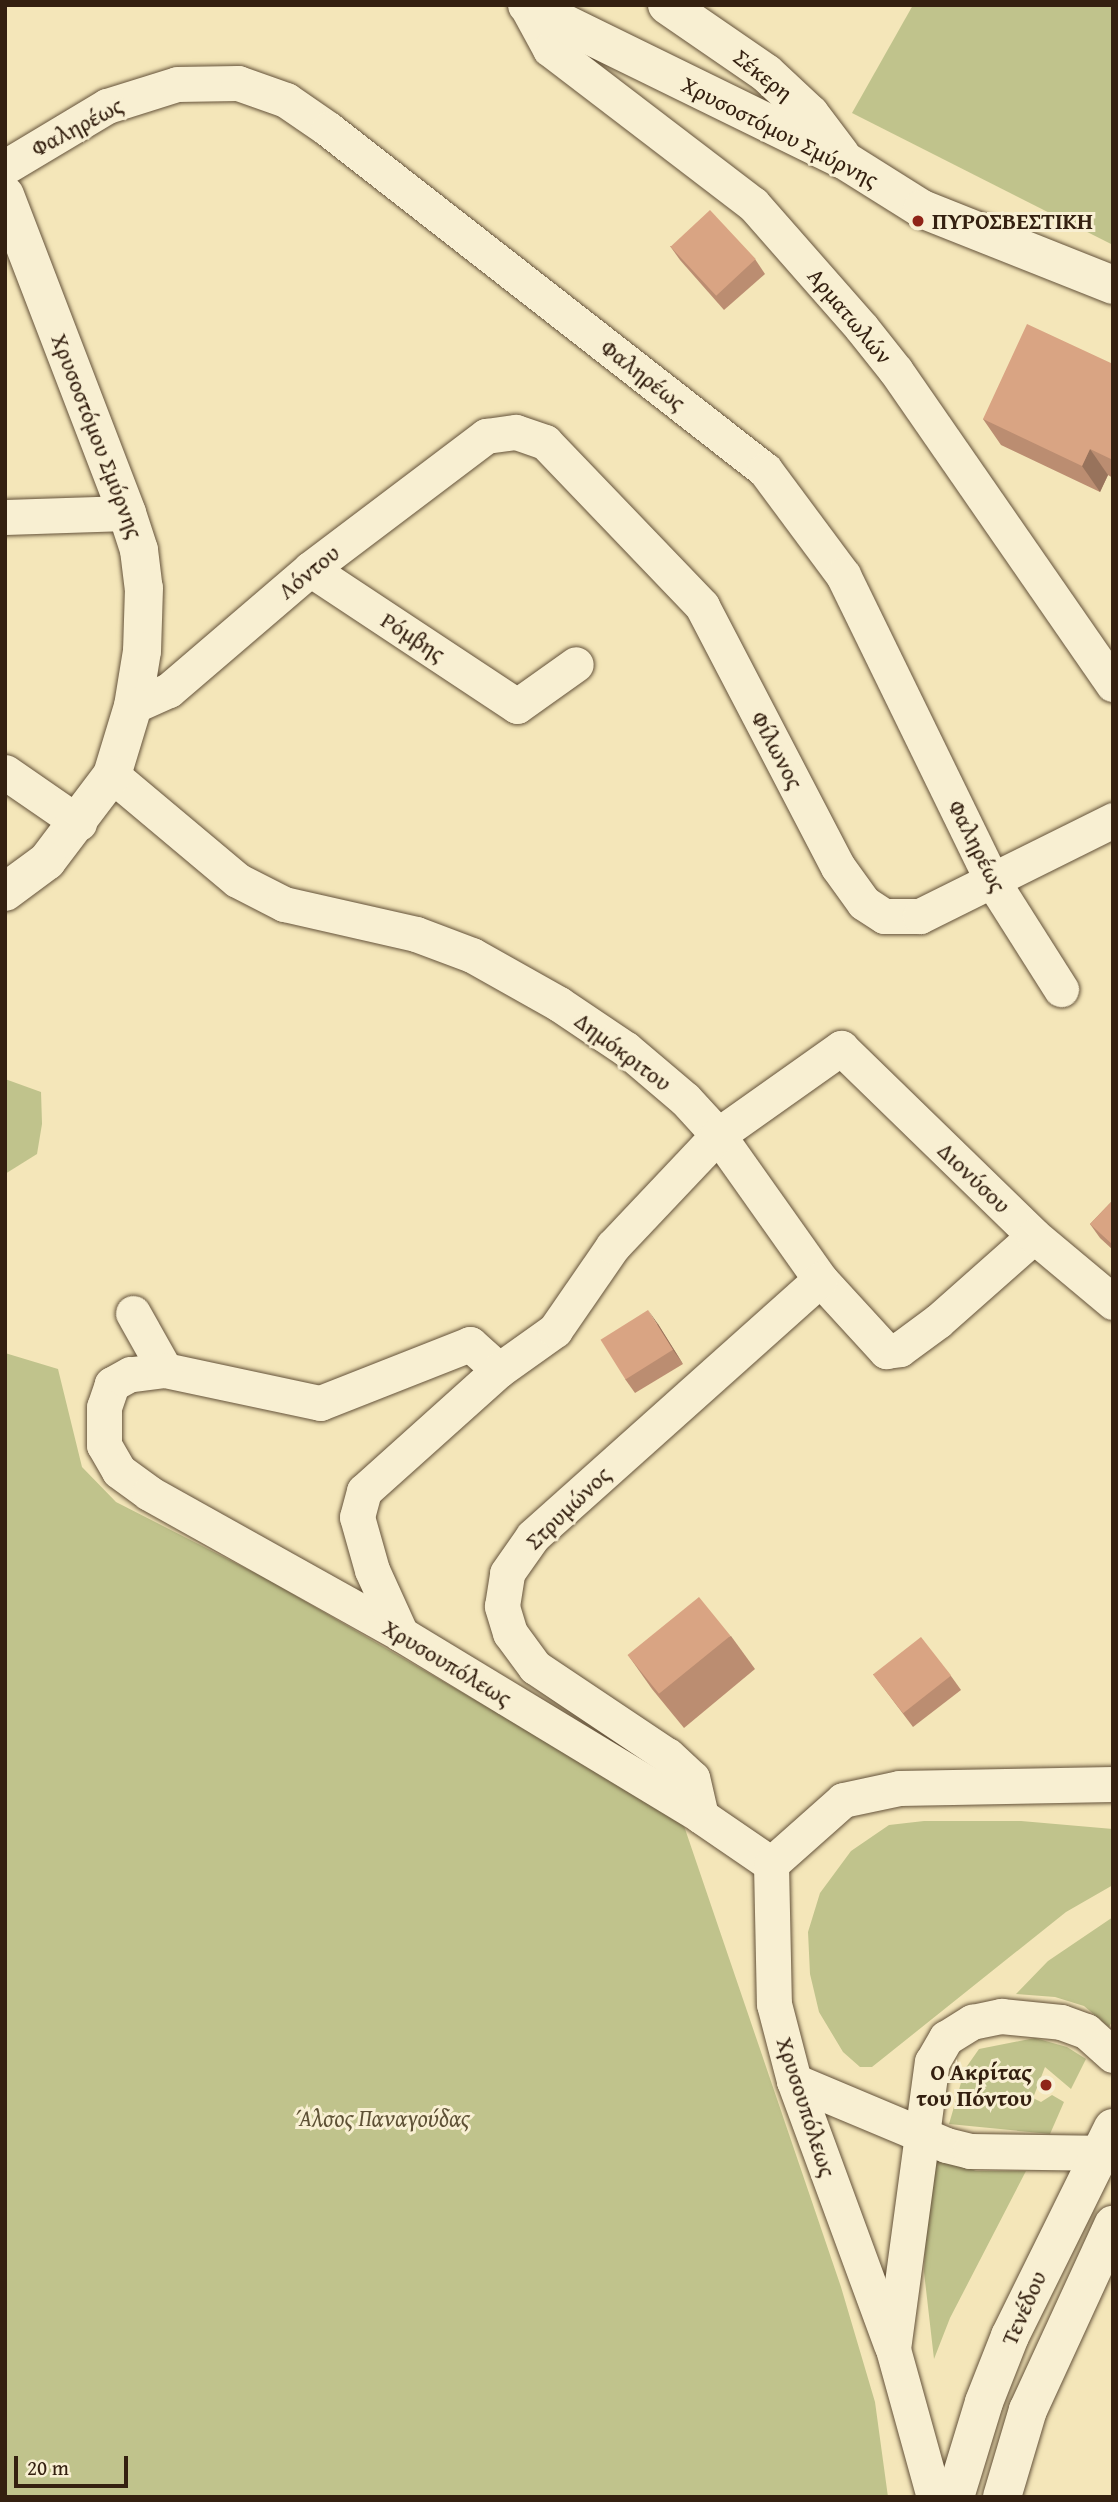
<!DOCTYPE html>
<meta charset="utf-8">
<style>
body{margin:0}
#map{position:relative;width:1118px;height:2502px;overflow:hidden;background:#f4e6b9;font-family:"Gentium Book Plus",serif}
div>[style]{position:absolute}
.green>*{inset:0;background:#c0c38c}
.roads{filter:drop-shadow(0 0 2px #64523a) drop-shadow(0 0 2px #64523a)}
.minor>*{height:35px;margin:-17.5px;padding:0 17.5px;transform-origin:17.5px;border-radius:17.5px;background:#f8efd2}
.tertiary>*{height:38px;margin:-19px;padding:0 19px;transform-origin:19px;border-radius:19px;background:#f8efd2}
.secondary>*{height:38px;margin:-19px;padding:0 19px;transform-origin:19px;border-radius:19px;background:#f8efd2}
.wall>*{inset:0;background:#bb8d71}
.shaded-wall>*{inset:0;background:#98735c}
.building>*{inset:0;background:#d9a483;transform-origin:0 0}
.dots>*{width:19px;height:19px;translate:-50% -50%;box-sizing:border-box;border:4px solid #f8efd2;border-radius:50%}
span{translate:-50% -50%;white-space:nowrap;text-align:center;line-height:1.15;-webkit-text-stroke:6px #f8efd2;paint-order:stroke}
.street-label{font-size:23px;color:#342010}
.poi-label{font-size:23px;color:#342010;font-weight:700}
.left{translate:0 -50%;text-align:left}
.right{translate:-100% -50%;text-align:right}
.park-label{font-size:23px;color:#5e5135;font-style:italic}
.frame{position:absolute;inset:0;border:7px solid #342010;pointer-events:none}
.scale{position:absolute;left:14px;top:2456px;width:114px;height:32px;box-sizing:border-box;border:4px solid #342010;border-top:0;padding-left:9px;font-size:21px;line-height:24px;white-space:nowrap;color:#342010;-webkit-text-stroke:5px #f8efd2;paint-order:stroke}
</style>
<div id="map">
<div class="green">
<div style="clip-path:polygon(913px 5px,1113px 5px,1113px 245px,852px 113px)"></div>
<div style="clip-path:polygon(5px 1079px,41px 1092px,42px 1124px,37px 1154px,5px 1174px)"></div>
<div style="clip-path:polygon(5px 1353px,58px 1369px,82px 1467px,116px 1502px,265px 1578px,682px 1820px,841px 2287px,875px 2402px,888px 2497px,5px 2497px)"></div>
<div style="clip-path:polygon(924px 1821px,1021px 1821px,1113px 1829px,1113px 1885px,1066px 1912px,872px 2067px,860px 2067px,843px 2052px,819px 2012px,810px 1974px,808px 1932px,820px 1893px,851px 1851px,889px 1825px)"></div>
<div style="clip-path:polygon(1113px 1917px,1113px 2020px,1109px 2027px,1084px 2006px,1055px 1997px,1016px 1994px,1048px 1961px)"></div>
<div style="clip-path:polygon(1035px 2038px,1067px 2047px,1086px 2059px,1071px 2089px,1045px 2067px,1033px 2098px,1041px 2102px,1052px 2095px,1064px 2102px,1050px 2134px,949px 2124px,965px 2069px,979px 2049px)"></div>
<div style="clip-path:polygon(928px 2151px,976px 2171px,1026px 2171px,950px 2318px,934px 2359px,924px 2272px)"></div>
</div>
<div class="roads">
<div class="minor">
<div style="left:526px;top:5px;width:50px;rotate:61.4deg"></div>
<div style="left:550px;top:49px;width:255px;rotate:37.4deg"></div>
<div style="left:753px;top:204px;width:164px;rotate:48.7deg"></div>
<div style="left:861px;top:327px;width:56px;rotate:51.5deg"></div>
<div style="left:896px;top:371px;width:381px;rotate:55.3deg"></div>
<div style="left:5px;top:167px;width:119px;rotate:-30.9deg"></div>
<div style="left:107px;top:106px;width:73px;rotate:-17.4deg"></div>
<div style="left:177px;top:84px;width:61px;rotate:-0.9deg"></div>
<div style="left:238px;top:83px;width:51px;rotate:19.5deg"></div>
<div style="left:286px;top:100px;width:51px;rotate:34.6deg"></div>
<div style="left:328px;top:129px;width:554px;rotate:37.97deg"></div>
<div style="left:765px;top:470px;width:131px;rotate:53.4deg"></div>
<div style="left:843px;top:575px;width:342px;rotate:64deg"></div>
<div style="left:993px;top:882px;width:127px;rotate:57.6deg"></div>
<div style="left:5px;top:517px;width:122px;rotate:-1.9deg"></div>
<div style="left:310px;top:569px;width:248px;rotate:33.5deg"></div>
<div style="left:517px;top:706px;width:72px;rotate:-35.4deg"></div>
<div style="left:133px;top:706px;width:39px;rotate:-24deg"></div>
<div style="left:169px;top:690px;width:186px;rotate:-40.6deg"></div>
<div style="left:310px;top:569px;width:221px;rotate:-37.1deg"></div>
<div style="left:486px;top:436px;width:30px;rotate:-8deg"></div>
<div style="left:516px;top:432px;width:31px;rotate:19deg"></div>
<div style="left:545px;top:442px;width:227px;rotate:46.2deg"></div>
<div style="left:702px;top:606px;width:294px;rotate:62.5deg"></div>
<div style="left:838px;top:867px;width:44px;rotate:54.2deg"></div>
<div style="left:864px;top:903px;width:24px;rotate:33deg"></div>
<div style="left:884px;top:916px;width:36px"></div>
<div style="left:920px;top:916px;width:216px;rotate:-26.4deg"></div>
<div style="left:5px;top:772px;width:90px;rotate:34.6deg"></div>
<div style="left:112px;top:775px;width:163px;rotate:40deg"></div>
<div style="left:237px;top:880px;width:53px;rotate:27.1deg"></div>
<div style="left:284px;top:904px;width:135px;rotate:12.8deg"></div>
<div style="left:416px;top:934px;width:60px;rotate:20.6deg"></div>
<div style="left:472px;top:955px;width:100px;rotate:29.4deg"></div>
<div style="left:559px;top:1004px;width:81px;rotate:33.9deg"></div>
<div style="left:626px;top:1049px;width:77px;rotate:40.3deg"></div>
<div style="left:685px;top:1099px;width:49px;rotate:47.5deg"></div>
<div style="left:718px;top:1135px;width:176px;rotate:54.7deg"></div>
<div style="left:820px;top:1279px;width:98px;rotate:47.5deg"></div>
<div style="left:886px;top:1351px;width:14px;rotate:-8deg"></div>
<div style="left:900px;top:1349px;width:47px;rotate:-36.4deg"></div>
<div style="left:938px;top:1321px;width:128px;rotate:-41.5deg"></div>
<div style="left:133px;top:1313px;width:65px;rotate:60.7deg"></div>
<div style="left:499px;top:1370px;width:39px;rotate:-138deg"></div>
<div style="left:470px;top:1344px;width:161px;rotate:158.5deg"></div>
<div style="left:320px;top:1403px;width:158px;rotate:-168deg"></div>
<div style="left:165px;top:1370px;width:35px;rotate:173deg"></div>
<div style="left:130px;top:1374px;width:21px;rotate:151deg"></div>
<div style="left:112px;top:1384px;width:24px;rotate:109deg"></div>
<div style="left:104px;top:1407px;width:38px;rotate:90deg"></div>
<div style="left:104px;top:1445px;width:30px;rotate:60deg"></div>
<div style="left:119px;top:1471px;width:37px;rotate:36deg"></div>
<div style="left:149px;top:1493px;width:289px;rotate:29.2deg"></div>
<div style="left:401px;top:1634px;width:351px;rotate:31.2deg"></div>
<div style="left:701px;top:1816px;width:85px;rotate:34.4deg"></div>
<div style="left:401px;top:1634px;width:70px;rotate:-114.4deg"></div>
<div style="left:372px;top:1570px;width:55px;rotate:-105.8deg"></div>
<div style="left:357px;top:1517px;width:27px;rotate:-75deg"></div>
<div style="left:364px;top:1491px;width:181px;rotate:-41.9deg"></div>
<div style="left:499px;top:1370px;width:69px;rotate:-35.5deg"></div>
<div style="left:555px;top:1330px;width:102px;rotate:-55.4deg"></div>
<div style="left:613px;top:1246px;width:153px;rotate:-46.6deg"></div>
<div style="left:718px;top:1135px;width:151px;rotate:-35.3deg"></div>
<div style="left:841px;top:1048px;width:269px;rotate:44.2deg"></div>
<div style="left:1034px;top:1236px;width:103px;rotate:39.9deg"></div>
<div style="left:701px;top:1816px;width:39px;rotate:-103deg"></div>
<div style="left:692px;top:1778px;width:33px;rotate:-137deg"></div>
<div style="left:668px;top:1756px;width:160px;rotate:-146.2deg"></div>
<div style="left:535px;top:1667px;width:42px;rotate:-126.3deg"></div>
<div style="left:510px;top:1633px;width:28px;rotate:-107deg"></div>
<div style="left:502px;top:1606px;width:33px;rotate:-81deg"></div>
<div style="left:507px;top:1573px;width:45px;rotate:-54.9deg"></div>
<div style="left:533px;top:1536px;width:385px;rotate:-41.8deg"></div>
<div style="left:771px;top:1864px;width:140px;rotate:88.8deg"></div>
<div style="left:774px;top:2004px;width:80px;rotate:75.4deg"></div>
<div style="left:794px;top:2081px;width:281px;rotate:69.8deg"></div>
<div style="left:771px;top:1864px;width:96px;rotate:-41.6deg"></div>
<div style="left:843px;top:1800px;width:57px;rotate:-12.1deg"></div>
<div style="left:899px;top:1788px;width:214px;rotate:-1.1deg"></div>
<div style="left:794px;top:2081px;width:165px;rotate:22.8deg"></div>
<div style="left:946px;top:2145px;width:25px;rotate:14deg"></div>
<div style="left:970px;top:2151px;width:143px;rotate:0.8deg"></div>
<div style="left:934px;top:2497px;width:154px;rotate:-105.5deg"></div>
<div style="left:893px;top:2349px;width:290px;rotate:-82.3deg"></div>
<div style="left:932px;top:2062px;width:28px;rotate:-60deg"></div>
<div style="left:946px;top:2038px;width:31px;rotate:-32deg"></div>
<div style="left:972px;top:2022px;width:30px;rotate:-12deg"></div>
<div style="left:1001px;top:2016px;width:60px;rotate:5.7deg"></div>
<div style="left:1061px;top:2022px;width:27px;rotate:20deg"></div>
<div style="left:1086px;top:2031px;width:36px;rotate:42deg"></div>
</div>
<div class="tertiary">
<div style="left:527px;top:5px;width:353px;rotate:26.1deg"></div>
<div style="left:844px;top:160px;width:92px;rotate:32.1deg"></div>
<div style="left:922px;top:209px;width:206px;rotate:21.7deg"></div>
<div style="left:667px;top:5px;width:120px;rotate:34.5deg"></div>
<div style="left:766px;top:73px;width:60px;rotate:43deg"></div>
<div style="left:810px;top:114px;width:51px;rotate:52.9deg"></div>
<div style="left:5px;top:195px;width:341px;rotate:69deg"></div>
<div style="left:127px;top:513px;width:39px;rotate:72deg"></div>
<div style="left:139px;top:550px;width:38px;rotate:83deg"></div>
<div style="left:144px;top:588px;width:63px;rotate:91.8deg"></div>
<div style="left:142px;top:651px;width:56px;rotate:99.3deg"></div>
<div style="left:133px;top:706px;width:72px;rotate:106.9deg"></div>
<div style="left:112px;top:775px;width:108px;rotate:127.1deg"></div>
<div style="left:47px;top:861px;width:52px;rotate:143.6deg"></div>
</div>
<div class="secondary">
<div style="left:955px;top:2497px;width:99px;rotate:-73deg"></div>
<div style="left:984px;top:2402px;width:71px;rotate:-68.5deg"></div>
<div style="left:1010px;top:2336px;width:232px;rotate:-63.7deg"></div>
<div style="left:1002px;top:2497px;width:91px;rotate:-73.4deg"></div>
<div style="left:1028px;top:2410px;width:204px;rotate:-65.3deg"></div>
</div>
</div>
<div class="wall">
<div style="clip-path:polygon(670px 246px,755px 259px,765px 274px,724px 310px,680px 260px)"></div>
<div style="clip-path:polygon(1113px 364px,1113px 478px,1108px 475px,1100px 492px,1001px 445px,983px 419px)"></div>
<div style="clip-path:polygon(1113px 1200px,1113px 1250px,1100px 1238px,1090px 1224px)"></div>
<div style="clip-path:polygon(658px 1324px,683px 1364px,635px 1393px,625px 1379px)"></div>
<div style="clip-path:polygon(731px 1636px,755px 1669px,684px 1728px,652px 1689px,628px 1655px)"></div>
<div style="clip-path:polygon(873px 1674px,951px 1676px,961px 1690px,913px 1727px)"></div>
</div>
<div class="shaded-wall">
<div style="clip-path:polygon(1090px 449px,1108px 475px,1100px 492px,1082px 466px)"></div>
<div style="clip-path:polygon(648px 1310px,658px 1324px,683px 1364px,673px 1350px)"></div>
</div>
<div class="building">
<div style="left:710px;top:210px;width:67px;height:54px;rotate:47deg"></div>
<div style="clip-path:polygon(1027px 324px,1113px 364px,1113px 460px,1090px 449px,1082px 466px,983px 419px)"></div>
<div style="clip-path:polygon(1113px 1200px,1113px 1245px,1090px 1224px)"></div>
<div style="left:648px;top:1310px;width:47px;height:56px;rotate:58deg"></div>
<div style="left:699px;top:1597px;width:50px;height:92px;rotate:51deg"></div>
<div style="left:921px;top:1637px;width:49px;height:61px;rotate:52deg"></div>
</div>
<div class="dots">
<div style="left:918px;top:221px;background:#8f2418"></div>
<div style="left:1046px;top:2085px;background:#8f2418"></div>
</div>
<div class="street-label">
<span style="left:763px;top:75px;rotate:38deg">Σέκερη</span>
<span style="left:77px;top:127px;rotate:-28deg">Φαληρέως</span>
<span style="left:780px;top:132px;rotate:27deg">Χρυσοστόμου Σμύρνης</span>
<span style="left:850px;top:316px;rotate:50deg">Αρματωλών</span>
<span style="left:643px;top:375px;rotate:38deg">Φαληρέως</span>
<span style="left:97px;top:436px;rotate:69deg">Χρυσοστόμου Σμύρνης</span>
<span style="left:309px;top:572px;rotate:-39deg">Λόντου</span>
<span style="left:413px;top:637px;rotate:33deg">Ρόμβης</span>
<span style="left:777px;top:750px;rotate:62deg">Φίλωνος</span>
<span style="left:977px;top:846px;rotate:63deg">Φαληρέως</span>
<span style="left:623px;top:1052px;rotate:37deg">Δημόκριτου</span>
<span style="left:974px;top:1178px;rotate:44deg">Διονύσου</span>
<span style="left:568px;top:1508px;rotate:-44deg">Στρυμώνος</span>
<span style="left:447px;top:1663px;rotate:31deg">Χρυσουπόλεως</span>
<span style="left:806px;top:2107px;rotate:72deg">Χρυσουπόλεως</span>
<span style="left:1024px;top:2308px;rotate:-66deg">Τενέδου</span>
</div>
<div class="poi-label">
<span class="left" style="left:932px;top:221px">ΠΥΡΟΣΒΕΣΤΙΚΗ</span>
<span class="right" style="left:1032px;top:2085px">Ο Ακρίτας<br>του Πόντου</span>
</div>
<div class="park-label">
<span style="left:383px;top:2118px">Άλσος Παναγούδας</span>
</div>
<div class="frame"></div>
<div class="scale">20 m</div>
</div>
